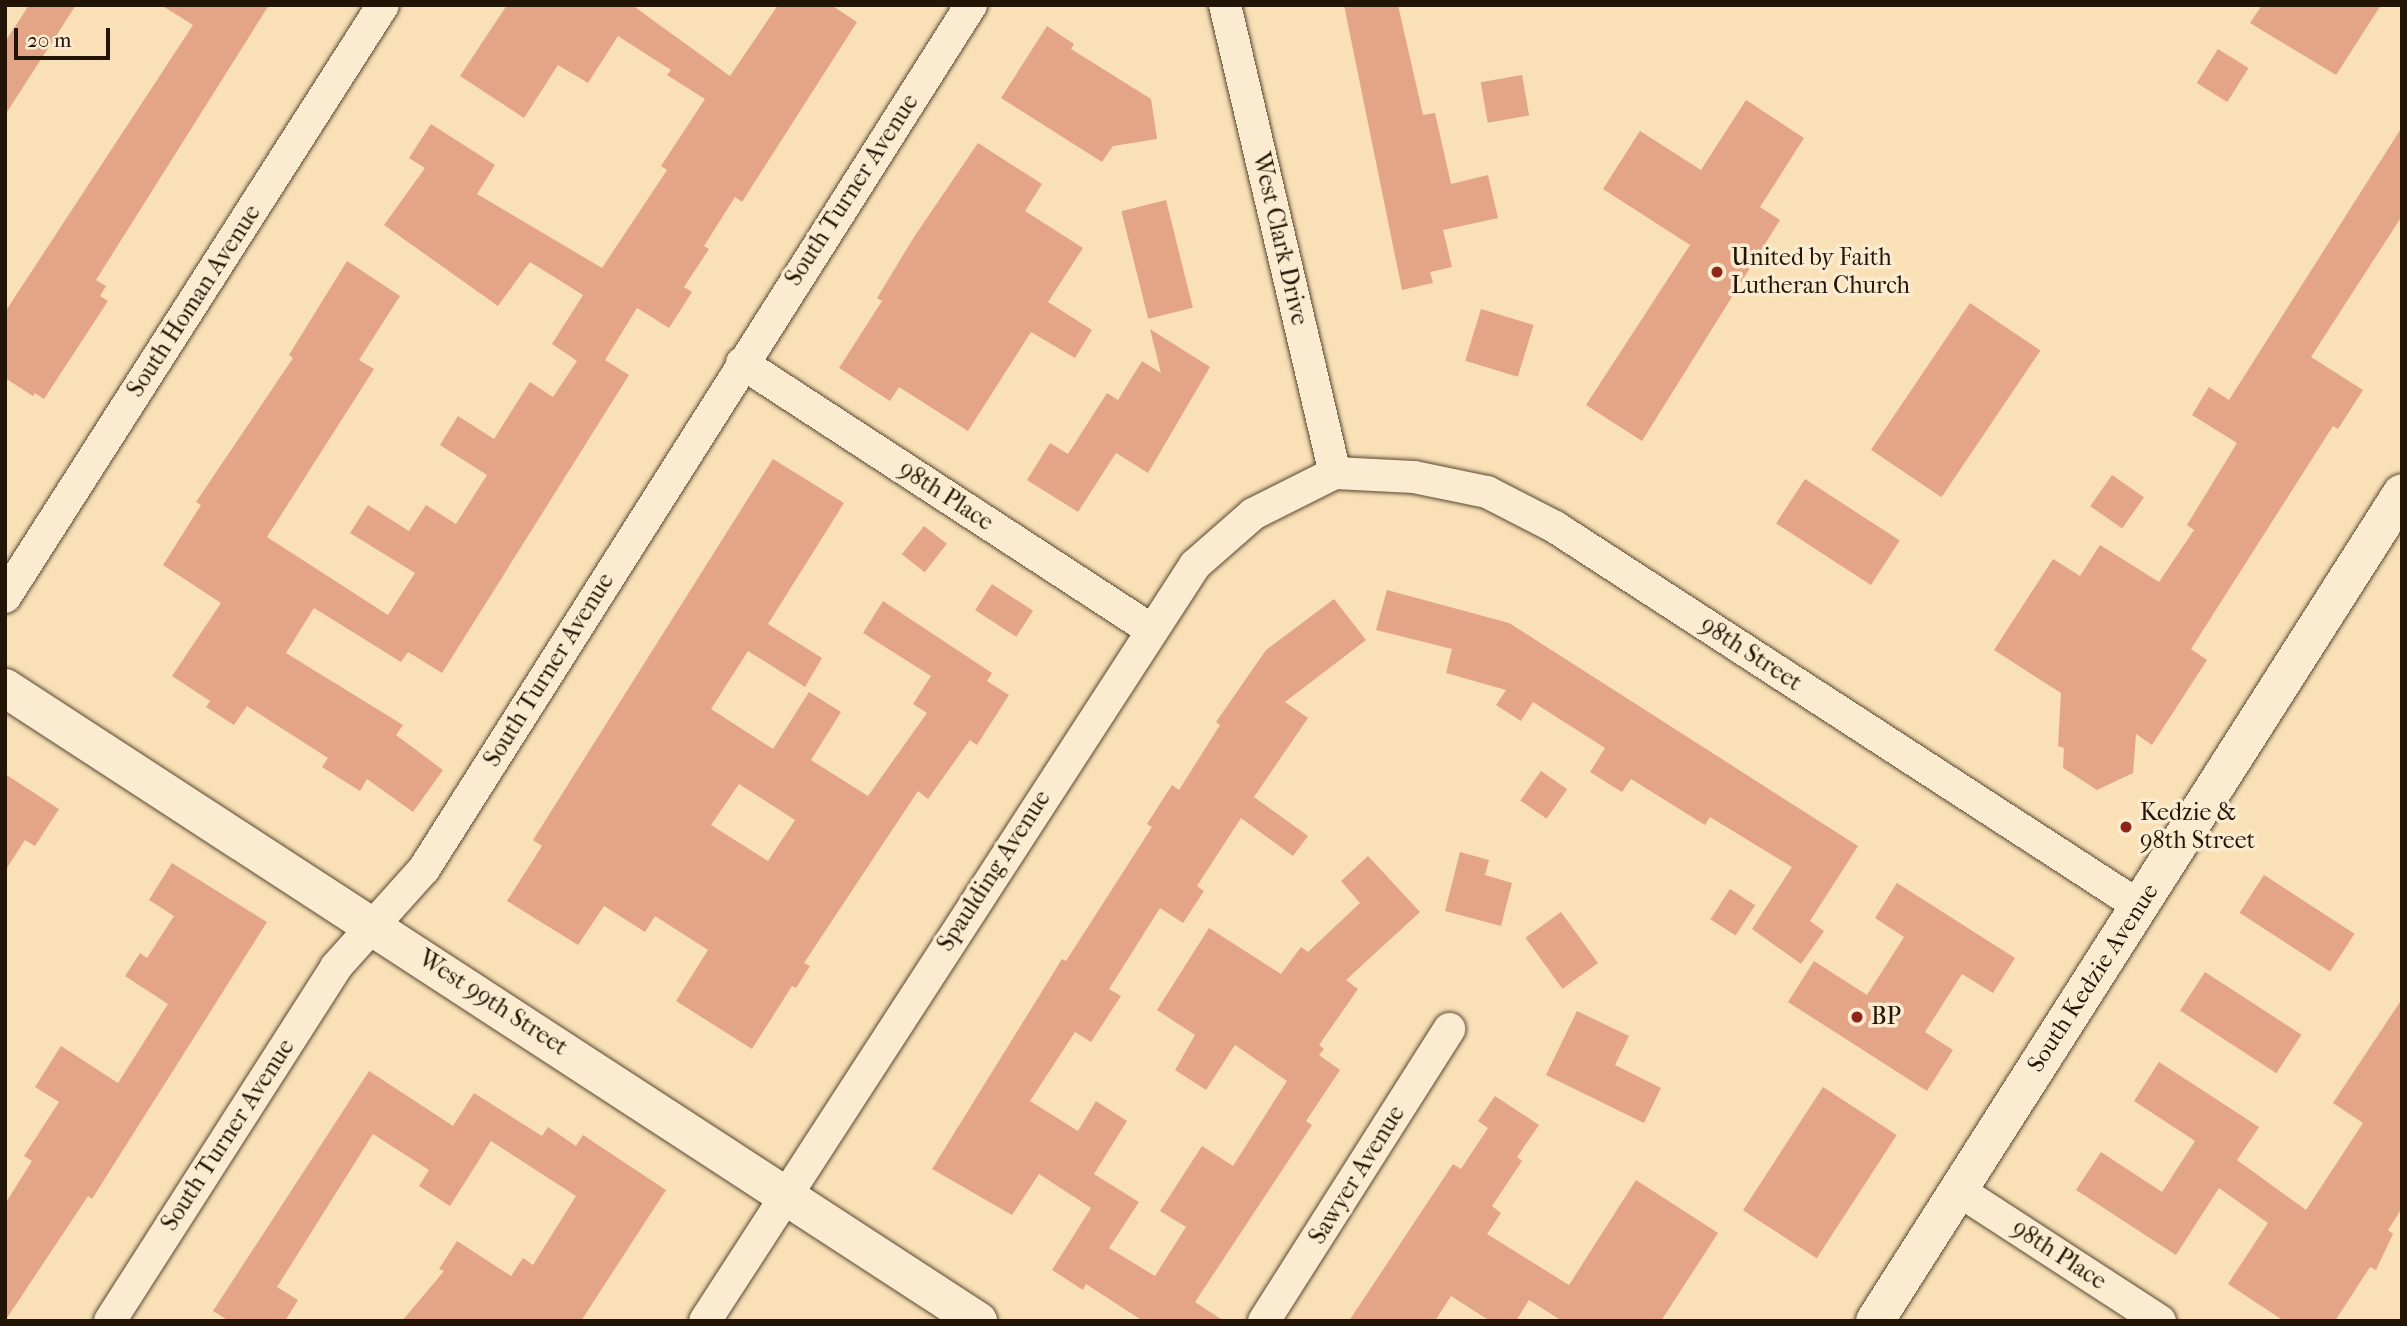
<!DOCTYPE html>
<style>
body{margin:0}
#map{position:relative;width:2407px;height:1326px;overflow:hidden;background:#f9e0b6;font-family:"IM FELL French Canon",serif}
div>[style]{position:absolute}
.building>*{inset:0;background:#e4a587;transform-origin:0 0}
.roads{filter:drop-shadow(0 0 2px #584832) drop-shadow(0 0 2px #584832)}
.street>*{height:32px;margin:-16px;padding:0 16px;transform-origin:16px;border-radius:16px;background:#fbebd0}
.secondary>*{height:38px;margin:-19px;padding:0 19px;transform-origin:19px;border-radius:19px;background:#fbebd0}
.dots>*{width:19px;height:19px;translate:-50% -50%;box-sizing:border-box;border:4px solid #fbebd0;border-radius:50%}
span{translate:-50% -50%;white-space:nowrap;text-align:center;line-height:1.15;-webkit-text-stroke:7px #fbebd0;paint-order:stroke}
.street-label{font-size:24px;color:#231506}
.poi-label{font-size:24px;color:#231506}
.left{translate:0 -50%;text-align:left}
.frame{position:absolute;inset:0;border:7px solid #231506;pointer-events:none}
.scale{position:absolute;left:14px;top:28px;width:96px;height:32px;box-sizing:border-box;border:4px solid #231506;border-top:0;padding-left:9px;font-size:21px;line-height:24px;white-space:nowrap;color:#231506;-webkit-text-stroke:5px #fbebd0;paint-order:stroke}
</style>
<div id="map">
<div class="building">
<div style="clip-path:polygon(29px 5px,76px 5px,5px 115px,5px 42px)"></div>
<div style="clip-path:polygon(161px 5px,269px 5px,96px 280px,106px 286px,100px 296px,108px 301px,44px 399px,35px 393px,33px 396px,5px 378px,5px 312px,193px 25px)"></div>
<div style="clip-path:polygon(507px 5px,632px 5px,730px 76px,778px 5px,831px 5px,857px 22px,742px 202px,735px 197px,704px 246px,709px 249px,684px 287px,692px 292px,669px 328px,637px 308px,605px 360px,629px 375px,442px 673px,408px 652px,401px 662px,314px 608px,286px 653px,403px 725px,396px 735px,443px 770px,413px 812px,367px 779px,360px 791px,322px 767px,328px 758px,247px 706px,234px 725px,206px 707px,210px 701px,172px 676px,221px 603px,163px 565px,201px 505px,196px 502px,293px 358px,289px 355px,347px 261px,400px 296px,359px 360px,374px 369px,267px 537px,388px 615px,415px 573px,350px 533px,368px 505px,409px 531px,426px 505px,456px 524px,487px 475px,440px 445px,458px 416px,494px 439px,530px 382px,553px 397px,577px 361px,552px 344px,583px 295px,530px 262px,498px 306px,384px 225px,425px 168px,409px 158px,431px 124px,495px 165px,477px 194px,602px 268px,667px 170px,661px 166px,705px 99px,667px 75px,671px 70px,618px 36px,588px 83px,558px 65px,524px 118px,460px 76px)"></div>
<div style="clip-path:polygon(1344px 5px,1398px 5px,1423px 115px,1435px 113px,1451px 184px,1488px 175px,1498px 218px,1443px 230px,1452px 267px,1430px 272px,1433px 283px,1402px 290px)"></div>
<div style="clip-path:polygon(2262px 5px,2381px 5px,2336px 75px,2250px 23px)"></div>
<div style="clip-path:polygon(1047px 26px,1074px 44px,1071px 49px,1151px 99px,1157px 139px,1113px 146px,1102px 162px,1001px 98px)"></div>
<div style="left:2218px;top:49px;width:36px;height:40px;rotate:32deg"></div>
<div style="left:1522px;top:75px;width:41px;height:42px;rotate:80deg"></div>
<div style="clip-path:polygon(1746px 100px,1804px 138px,1760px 207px,1780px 220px,1642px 441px,1586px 405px,1690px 245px,1603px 189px,1640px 131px,1701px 170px)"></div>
<div style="clip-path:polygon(2402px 127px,2402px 216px,2311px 357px,2363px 390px,2338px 429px,2333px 426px,2191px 649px,2207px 660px,2152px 745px,2136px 734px,2133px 773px,2097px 790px,2063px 768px,2064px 748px,2058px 746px,2061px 693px,1994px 650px,2053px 559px,2080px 576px,2100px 545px,2159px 582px,2194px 530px,2187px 525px,2237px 443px,2192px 415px,2209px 387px,2229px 400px)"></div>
<div style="clip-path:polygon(978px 143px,1042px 184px,1025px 211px,1083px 248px,1048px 302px,1092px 330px,1075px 358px,1031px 332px,968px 431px,899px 387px,890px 401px,839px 368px,882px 301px,877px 298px,914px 237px)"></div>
<div style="left:1166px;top:200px;width:111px;height:46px;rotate:76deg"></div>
<div style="left:1970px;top:303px;width:85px;height:177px;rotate:34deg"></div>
<div style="left:1481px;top:309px;width:55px;height:54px;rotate:17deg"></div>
<div style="clip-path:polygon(1150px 329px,1210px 367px,1148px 473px,1116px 453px,1078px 512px,1027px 480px,1050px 443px,1068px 454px,1107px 393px,1118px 400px,1142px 361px,1161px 373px)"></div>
<div style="clip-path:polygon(evenodd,773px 459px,844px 503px,768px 624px,822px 658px,805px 687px,748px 651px,711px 709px,773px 749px,809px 692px,841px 712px,811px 760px,868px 796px,927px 713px,913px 704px,931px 676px,863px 633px,883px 601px,992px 673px,987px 681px,1009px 695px,977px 745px,970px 740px,928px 799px,918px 791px,804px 963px,810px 966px,796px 988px,792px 986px,752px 1049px,676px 1001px,708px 950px,655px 916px,645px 932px,604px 906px,578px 945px,507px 901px,542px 846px,533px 840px,773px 459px,739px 784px,795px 820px,768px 861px,711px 825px,739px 784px)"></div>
<div style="left:2112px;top:475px;width:39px;height:38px;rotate:35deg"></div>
<div style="left:1805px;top:479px;width:113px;height:53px;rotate:33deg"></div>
<div style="left:924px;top:526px;width:29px;height:36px;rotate:38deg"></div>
<div style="left:992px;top:584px;width:49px;height:31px;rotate:33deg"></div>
<div style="clip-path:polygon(1387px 590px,1509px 623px,1858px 846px,1810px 921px,1824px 931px,1801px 964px,1752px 929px,1792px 867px,1710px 817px,1705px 825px,1631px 779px,1622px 792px,1590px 772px,1605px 748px,1533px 702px,1521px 721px,1496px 705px,1506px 690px,1446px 673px,1452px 649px,1376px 630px)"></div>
<div style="clip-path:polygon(1334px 599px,1366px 640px,1285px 702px,1308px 718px,1254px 797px,1308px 836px,1293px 856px,1241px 818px,1197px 886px,1204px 891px,1183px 923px,1160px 908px,1109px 989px,1121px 996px,1091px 1042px,1075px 1032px,1030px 1101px,1078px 1131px,1096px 1101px,1127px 1121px,1094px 1174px,1139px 1202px,1109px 1248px,1155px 1276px,1186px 1227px,1160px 1211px,1202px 1146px,1233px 1166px,1287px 1081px,1235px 1045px,1206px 1090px,1175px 1070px,1195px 1035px,1157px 1010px,1209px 928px,1281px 974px,1301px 947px,1308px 952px,1360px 903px,1341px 881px,1368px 856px,1420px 912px,1346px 980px,1358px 989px,1319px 1045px,1324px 1049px,1319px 1055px,1340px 1070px,1306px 1121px,1312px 1125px,1195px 1302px,1224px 1321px,1143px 1321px,1086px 1284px,1083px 1290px,1052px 1270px,1091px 1208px,1039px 1174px,1012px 1215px,932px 1169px,1062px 959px,1066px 961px,1152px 827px,1147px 824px,1172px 785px,1179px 790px,1220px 725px,1216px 722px,1266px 650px)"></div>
<div style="left:1541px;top:771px;width:32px;height:36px;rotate:35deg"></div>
<div style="clip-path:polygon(5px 774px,59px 809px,35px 846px,25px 840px,5px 871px)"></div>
<div style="clip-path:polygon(1460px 852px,1489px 860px,1485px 875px,1512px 883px,1501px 926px,1445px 911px)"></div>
<div style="clip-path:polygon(172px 863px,267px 922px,92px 1199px,88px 1196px,5px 1321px,5px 1204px,32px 1161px,24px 1156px,59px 1102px,35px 1087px,61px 1046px,118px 1083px,168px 1004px,125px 976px,140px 953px,147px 958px,174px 916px,149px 900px)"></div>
<div style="left:2264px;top:875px;width:108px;height:45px;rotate:33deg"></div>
<div style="clip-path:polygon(1897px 883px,2015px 958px,1993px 993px,1962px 974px,1925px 1032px,1953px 1050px,1927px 1091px,1788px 1002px,1814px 961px,1867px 995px,1904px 937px,1875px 918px)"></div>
<div style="left:1730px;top:889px;width:30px;height:36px;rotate:33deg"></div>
<div style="left:1561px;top:912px;width:63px;height:44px;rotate:54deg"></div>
<div style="left:2205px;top:972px;width:115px;height:46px;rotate:33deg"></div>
<div style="clip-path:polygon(2402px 999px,2402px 1208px,2388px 1230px,2393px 1234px,2376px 1270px,2370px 1267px,2335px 1321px,2284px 1321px,2228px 1284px,2268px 1223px,2219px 1188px,2176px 1255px,2076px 1190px,2101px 1152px,2162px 1192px,2195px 1141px,2134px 1101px,2159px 1062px,2259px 1127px,2237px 1160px,2306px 1210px,2363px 1123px,2333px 1103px)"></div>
<div style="clip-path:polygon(1577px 1011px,1629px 1036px,1615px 1065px,1661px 1088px,1644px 1123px,1546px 1075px)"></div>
<div style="clip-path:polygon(369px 1071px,453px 1126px,474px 1093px,542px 1136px,548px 1127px,576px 1146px,583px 1135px,666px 1190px,581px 1321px,402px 1321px,444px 1271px,439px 1269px,457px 1241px,511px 1276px,523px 1258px,533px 1265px,576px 1196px,491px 1141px,450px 1206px,419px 1186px,429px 1170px,373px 1134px,277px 1287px,298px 1300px,285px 1321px,229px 1321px,213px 1311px)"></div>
<div style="left:1823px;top:1087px;width:88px;height:147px;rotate:33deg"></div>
<div style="clip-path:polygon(1495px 1096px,1539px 1125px,1517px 1157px,1522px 1161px,1492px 1206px,1501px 1213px,1487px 1234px,1569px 1285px,1636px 1180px,1718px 1233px,1661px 1321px,1562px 1321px,1529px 1300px,1516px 1321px,1490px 1321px,1451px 1296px,1435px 1321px,1349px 1321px,1453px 1164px,1461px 1169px,1488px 1128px,1478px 1121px)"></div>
</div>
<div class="roads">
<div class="street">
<div style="left:1225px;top:5px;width:481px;rotate:76.8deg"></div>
<div style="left:742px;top:363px;width:487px;rotate:33.1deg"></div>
<div style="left:5px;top:597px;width:702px;rotate:-57.44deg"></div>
<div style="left:1958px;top:1190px;width:241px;rotate:33deg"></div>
<div style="left:110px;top:1321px;width:420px;rotate:-57.4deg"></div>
<div style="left:336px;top:967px;width:132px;rotate:-48.1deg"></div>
<div style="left:424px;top:869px;width:1023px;rotate:-57.66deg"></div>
<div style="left:705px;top:1321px;width:901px;rotate:-57.05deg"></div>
<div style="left:1195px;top:565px;width:77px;rotate:-41.3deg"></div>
<div style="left:1253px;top:514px;width:92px;rotate:-26.6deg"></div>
<div style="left:1335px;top:473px;width:79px;rotate:2.9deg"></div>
<div style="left:1414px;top:477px;width:75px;rotate:11.6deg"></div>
<div style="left:1487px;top:492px;width:76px;rotate:27.2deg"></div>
<div style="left:1555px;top:527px;width:696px;rotate:32.98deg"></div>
<div style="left:1264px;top:1321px;width:346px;rotate:-57.6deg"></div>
</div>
<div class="secondary">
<div style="left:5px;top:688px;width:1161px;rotate:33.05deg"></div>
<div style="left:1875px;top:1321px;width:981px;rotate:-57.52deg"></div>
</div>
</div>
<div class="dots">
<div style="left:1717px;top:272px;background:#8f2418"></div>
<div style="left:2126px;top:827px;background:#8f2418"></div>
<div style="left:1857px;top:1017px;background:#8f2418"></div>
</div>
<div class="street-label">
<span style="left:852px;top:190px;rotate:-57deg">South Turner Avenue</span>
<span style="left:1280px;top:239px;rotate:77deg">West Clark Drive</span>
<span style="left:194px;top:301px;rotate:-57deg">South Homan Avenue</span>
<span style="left:946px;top:496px;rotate:33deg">98th Place</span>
<span style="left:1751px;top:654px;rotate:33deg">98th Street</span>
<span style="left:549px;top:670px;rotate:-58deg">South Turner Avenue</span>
<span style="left:994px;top:871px;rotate:-57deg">Spaulding Avenue</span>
<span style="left:2093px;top:978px;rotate:-57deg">South Kedzie Avenue</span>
<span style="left:493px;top:1003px;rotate:33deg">West 99th Street</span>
<span style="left:228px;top:1135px;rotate:-57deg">South Turner Avenue</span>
<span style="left:1357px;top:1175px;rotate:-58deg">Sawyer Avenue</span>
<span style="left:2059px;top:1255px;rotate:33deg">98th Place</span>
</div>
<div class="poi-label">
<span class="left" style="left:1731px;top:272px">United by Faith<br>Lutheran Church</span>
<span class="left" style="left:2140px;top:827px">Kedzie &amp;<br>98th Street</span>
<span class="left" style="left:1871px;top:1017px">BP</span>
</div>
<div class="frame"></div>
<div class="scale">20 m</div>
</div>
